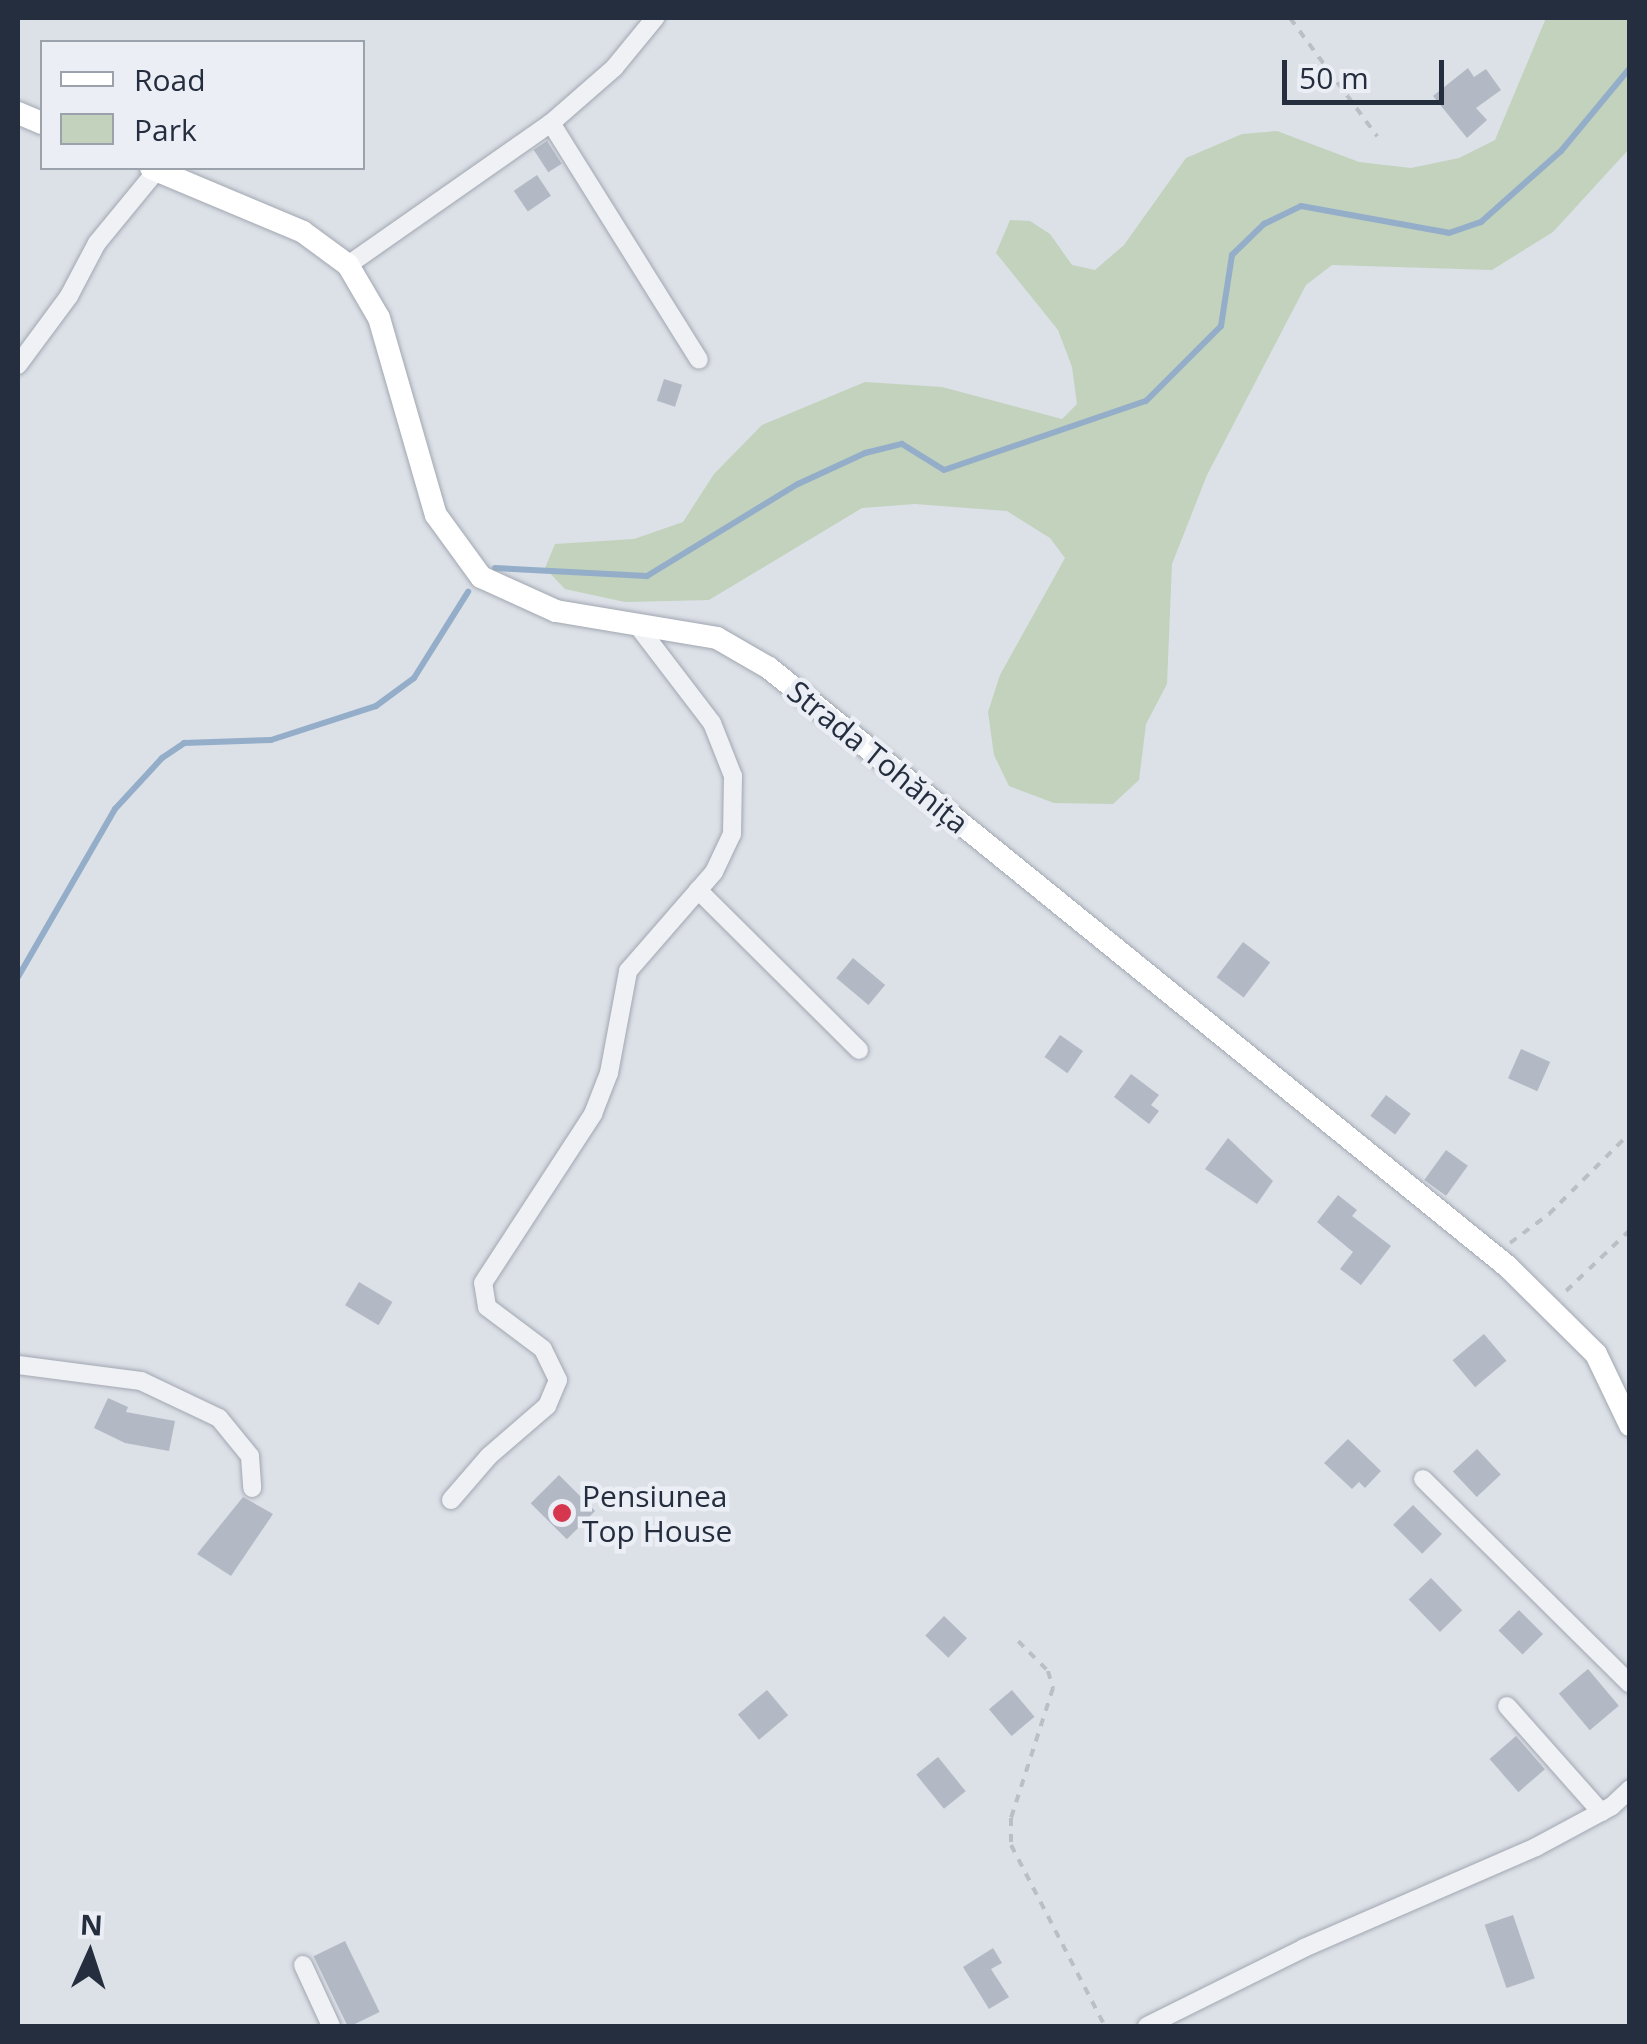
<!DOCTYPE html>
<meta charset="utf-8">
<style>
body{margin:0}
#map{position:relative;width:1647px;height:2044px;overflow:hidden;background:#dce0e7;font-family:"Open Sans",sans-serif}
div>[style]{position:absolute}
.green>*{inset:0;background:#c2d2bc}
.stream>*{height:6px;margin:-3px;padding:0 3px;transform-origin:3px;border-radius:3px;background:#94aeca}
.building>*{inset:0;background:#b3b9c4;transform-origin:0 0}
.path>*{height:4px;margin-top:-2px;transform-origin:0;background:repeating-linear-gradient(90deg,#babec5 0 8px,transparent 0 16px)}
.roads{filter:drop-shadow(0 0 2px #a1a7b1) drop-shadow(0 0 2px #a1a7b1)}
.street>*{height:18px;margin:-9px;padding:0 9px;transform-origin:9px;border-radius:9px;background:#eff1f5}
.secondary>*{height:22px;margin:-11px;padding:0 11px;transform-origin:11px;border-radius:11px;background:#fff}
.dots>*{width:28px;height:28px;translate:-50% -50%;box-sizing:border-box;border:5px solid #ebeff5;border-radius:50%}
span{translate:-50% -50%;white-space:nowrap;text-align:center;line-height:1.15;-webkit-text-stroke:9px #ebeff5;paint-order:stroke}
.street-label{font-size:30px;color:#252e3e}
.poi-label{font-size:30px;color:#252e3e}
.left{translate:0 -50%;text-align:left}
.frame{position:absolute;inset:0;border:20px solid #252e3e;pointer-events:none}
.legend{position:absolute;left:40px;top:40px;width:325px;height:130px;box-sizing:border-box;background:#ebeff5;border:2px solid #9ca2ac;margin:0;padding:12px 18px;list-style:none;font-size:30px;color:#252e3e}
.legend li{display:flex;align-items:center;gap:20px;height:50px}
.legend b{width:50px;border:2px solid #9ca2ac}
.north{position:absolute;left:40px;top:1904px;width:100px;height:100px;-webkit-text-stroke:8px #ebeff5;paint-order:stroke;rotate:3deg;font-size:28px;font-weight:700;line-height:40px;text-align:center;color:#252e3e}
.north::after{content:'';display:block;margin:auto;width:35px;height:45px;background:#252e3e;clip-path:polygon(50% 0,100% 100%,50% 72%,0 100%)}
.scale{position:absolute;left:1282px;top:60px;width:162px;height:45px;box-sizing:border-box;border:5px solid #252e3e;border-top:0;padding-left:12px;font-size:30px;line-height:35px;white-space:nowrap;color:#252e3e;-webkit-text-stroke:8px #ebeff5;paint-order:stroke}
</style>
<div id="map">
<div class="green">
<div style="clip-path:polygon(1546px 18px,1629px 18px,1629px 149px,1553px 232px,1492px 270px,1332px 265px,1306px 285px,1207px 475px,1172px 564px,1167px 684px,1146px 724px,1139px 780px,1113px 804px,1054px 803px,1009px 786px,994px 755px,988px 712px,1000px 675px,1065px 558px,1050px 538px,1007px 511px,915px 504px,862px 508px,709px 600px,625px 602px,565px 589px,545px 568px,555px 544px,634px 539px,683px 522px,714px 474px,762px 425px,865px 382px,942px 387px,1062px 419px,1077px 404px,1072px 367px,1058px 330px,996px 253px,1010px 220px,1030px 221px,1050px 234px,1072px 265px,1095px 270px,1124px 245px,1186px 158px,1242px 134px,1277px 131px,1359px 162px,1411px 168px,1459px 158px,1495px 140px)"></div>
</div>
<div class="stream">
<div style="left:495px;top:568px;width:152px;rotate:3deg"></div>
<div style="left:647px;top:576px;width:177px;rotate:-31.4deg"></div>
<div style="left:798px;top:484px;width:74px;rotate:-24.8deg"></div>
<div style="left:865px;top:453px;width:38px;rotate:-14deg"></div>
<div style="left:902px;top:444px;width:49px;rotate:31.8deg"></div>
<div style="left:944px;top:470px;width:213px;rotate:-18.9deg"></div>
<div style="left:1146px;top:401px;width:106px;rotate:-45deg"></div>
<div style="left:1221px;top:326px;width:72px;rotate:-81.2deg"></div>
<div style="left:1232px;top:255px;width:45px;rotate:-44.1deg"></div>
<div style="left:1264px;top:224px;width:41px;rotate:-25.9deg"></div>
<div style="left:1301px;top:206px;width:150px;rotate:10.3deg"></div>
<div style="left:1449px;top:233px;width:34px;rotate:-19deg"></div>
<div style="left:1481px;top:222px;width:107px;rotate:-41.6deg"></div>
<div style="left:1561px;top:151px;width:108px;rotate:-50.3deg"></div>
<div style="left:18px;top:977px;width:194px;rotate:-60deg"></div>
<div style="left:115px;top:809px;width:69px;rotate:-47.3deg"></div>
<div style="left:162px;top:758px;width:27px;rotate:-34deg"></div>
<div style="left:184px;top:743px;width:87px;rotate:-2deg"></div>
<div style="left:271px;top:740px;width:110px;rotate:-17.9deg"></div>
<div style="left:376px;top:706px;width:47px;rotate:-36.4deg"></div>
<div style="left:414px;top:678px;width:102px;rotate:-57.9deg"></div>
</div>
<div class="building">
<div style="clip-path:polygon(1468px 68px,1474px 77px,1486px 69px,1501px 90px,1476px 108px,1487px 120px,1467px 138px,1433px 96px)"></div>
<div style="left:547px;top:141px;width:27px;height:16px;rotate:57deg"></div>
<div style="left:537px;top:175px;width:25px;height:28px;rotate:56deg"></div>
<div style="left:664px;top:379px;width:19px;height:23px;rotate:18deg"></div>
<div style="left:1243px;top:942px;width:34px;height:44px;rotate:37deg"></div>
<div style="left:853px;top:958px;width:42px;height:26px;rotate:40deg"></div>
<div style="left:1060px;top:1035px;width:28px;height:27px;rotate:35deg"></div>
<div style="left:1521px;top:1049px;width:32px;height:32px;rotate:24deg"></div>
<div style="clip-path:polygon(1131px 1074px,1159px 1095px,1151px 1105px,1159px 1111px,1149px 1124px,1114px 1097px)"></div>
<div style="left:1386px;top:1095px;width:31px;height:26px;rotate:37deg"></div>
<div style="clip-path:polygon(1228px 1138px,1273px 1181px,1257px 1204px,1205px 1169px)"></div>
<div style="left:1446px;top:1150px;width:27px;height:37px;rotate:36deg"></div>
<div style="clip-path:polygon(1338px 1195px,1357px 1210px,1352px 1216px,1391px 1246px,1361px 1285px,1340px 1269px,1353px 1252px,1317px 1222px)"></div>
<div style="left:359px;top:1282px;width:39px;height:27px;rotate:31deg"></div>
<div style="left:1484px;top:1334px;width:35px;height:41px;rotate:50deg"></div>
<div style="clip-path:polygon(108px 1398px,128px 1407px,126px 1412px,175px 1421px,169px 1451px,125px 1443px,94px 1428px)"></div>
<div style="clip-path:polygon(1348px 1439px,1381px 1471px,1365px 1488px,1359px 1482px,1352px 1489px,1324px 1463px)"></div>
<div style="left:1477px;top:1449px;width:35px;height:33px;rotate:47deg"></div>
<div style="left:559px;top:1475px;width:51px;height:40px;rotate:45deg"></div>
<div style="clip-path:polygon(243px 1497px,273px 1514px,231px 1576px,197px 1554px)"></div>
<div style="left:1413px;top:1505px;width:41px;height:28px;rotate:45deg"></div>
<div style="left:1431px;top:1578px;width:45px;height:31px;rotate:46deg"></div>
<div style="left:1519px;top:1610px;width:34px;height:29px;rotate:45deg"></div>
<div style="left:944px;top:1616px;width:32px;height:27px;rotate:44deg"></div>
<div style="left:1588px;top:1669px;width:48px;height:38px;rotate:50deg"></div>
<div style="left:767px;top:1690px;width:33px;height:38px;rotate:50deg"></div>
<div style="left:1012px;top:1690px;width:35px;height:30px;rotate:50deg"></div>
<div style="left:1516px;top:1736px;width:44px;height:35px;rotate:49deg"></div>
<div style="left:938px;top:1757px;width:44px;height:28px;rotate:51deg"></div>
<div style="left:1513px;top:1915px;width:67px;height:30px;rotate:71deg"></div>
<div style="left:345px;top:1941px;width:79px;height:35px;rotate:64deg"></div>
<div style="clip-path:polygon(993px 1948px,1002px 1963px,991px 1969px,1009px 1997px,989px 2009px,963px 1967px)"></div>
</div>
<div class="path">
<div style="left:1290px;top:18px;width:147px;rotate:53.6deg"></div>
<div style="left:1510px;top:1243px;width:49px;rotate:-36.6deg"></div>
<div style="left:1549px;top:1214px;width:115px;rotate:-45deg"></div>
<div style="left:1566px;top:1291px;width:88px;rotate:-43.6deg"></div>
<div style="left:1018px;top:1641px;width:42px;rotate:45deg"></div>
<div style="left:1048px;top:1671px;width:18px;rotate:74deg"></div>
<div style="left:1053px;top:1688px;width:137px;rotate:107.9deg"></div>
<div style="left:1011px;top:1818px;width:27px;rotate:90deg"></div>
<div style="left:1011px;top:1845px;width:204px;rotate:62.6deg"></div>
</div>
<div class="roads">
<div class="street">
<div style="left:551px;top:123px;width:279px;rotate:58deg"></div>
<div style="left:348px;top:265px;width:248px;rotate:-35deg"></div>
<div style="left:551px;top:123px;width:84px;rotate:-41.1deg"></div>
<div style="left:614px;top:68px;width:65px;rotate:-50.6deg"></div>
<div style="left:18px;top:365px;width:86px;rotate:-53.5deg"></div>
<div style="left:69px;top:296px;width:60px;rotate:-62.2deg"></div>
<div style="left:97px;top:243px;width:94px;rotate:-50.6deg"></div>
<div style="left:698px;top:890px;width:227px;rotate:44.8deg"></div>
<div style="left:18px;top:1365px;width:124px;rotate:7.4deg"></div>
<div style="left:141px;top:1381px;width:86px;rotate:25.4deg"></div>
<div style="left:219px;top:1418px;width:49px;rotate:50.8deg"></div>
<div style="left:250px;top:1456px;width:32px;rotate:86deg"></div>
<div style="left:1423px;top:1479px;width:291px;rotate:44.7deg"></div>
<div style="left:451px;top:1500px;width:58px;rotate:-49.2deg"></div>
<div style="left:489px;top:1456px;width:77px;rotate:-40.8deg"></div>
<div style="left:547px;top:1406px;width:28px;rotate:-67deg"></div>
<div style="left:558px;top:1380px;width:34px;rotate:-116deg"></div>
<div style="left:543px;top:1349px;width:70px;rotate:-143.1deg"></div>
<div style="left:487px;top:1307px;width:24px;rotate:-99deg"></div>
<div style="left:483px;top:1283px;width:202px;rotate:-56.9deg"></div>
<div style="left:593px;top:1114px;width:44px;rotate:-68.7deg"></div>
<div style="left:609px;top:1073px;width:104px;rotate:-79.4deg"></div>
<div style="left:628px;top:971px;width:131px;rotate:-49deg"></div>
<div style="left:714px;top:872px;width:42px;rotate:-64.7deg"></div>
<div style="left:732px;top:834px;width:58px;rotate:-89deg"></div>
<div style="left:733px;top:776px;width:57px;rotate:-111.6deg"></div>
<div style="left:712px;top:723px;width:123px;rotate:-127.4deg"></div>
<div style="left:1507px;top:1706px;width:142px;rotate:48.4deg"></div>
<div style="left:303px;top:1965px;width:67px;rotate:65.3deg"></div>
<div style="left:1147px;top:2026px;width:175px;rotate:-26.4deg"></div>
<div style="left:1304px;top:1948px;width:253px;rotate:-23.5deg"></div>
<div style="left:1536px;top:1847px;width:86px;rotate:-28.3deg"></div>
<div style="left:1612px;top:1806px;width:25px;rotate:-43deg"></div>
</div>
<div class="secondary">
<div style="left:18px;top:113px;width:26px;rotate:23deg"></div>
<div style="left:151px;top:168px;width:165px;rotate:22.8deg"></div>
<div style="left:303px;top:232px;width:56px;rotate:36.3deg"></div>
<div style="left:348px;top:265px;width:61px;rotate:59.7deg"></div>
<div style="left:379px;top:318px;width:205px;rotate:73.9deg"></div>
<div style="left:436px;top:515px;width:77px;rotate:54deg"></div>
<div style="left:481px;top:577px;width:82px;rotate:24.4deg"></div>
<div style="left:556px;top:611px;width:163px;rotate:9.5deg"></div>
<div style="left:717px;top:638px;width:60px;rotate:30deg"></div>
<div style="left:769px;top:668px;width:950px;rotate:39.02deg"></div>
<div style="left:1507px;top:1266px;width:125px;rotate:44.7deg"></div>
<div style="left:1596px;top:1354px;width:79px;rotate:64.4deg"></div>
</div>
</div>
<div class="dots">
<div style="left:562px;top:1513px;background:#d7364f"></div>
</div>
<div class="street-label">
<span style="left:878px;top:757px;rotate:39deg">Strada Tohănița</span>
</div>
<div class="poi-label">
<span class="left" style="left:582px;top:1513px">Pensiunea<br>Top House</span>
</div>
<div class="frame"></div>
<ul class="legend">
<li><b style="height:12px;background:#fff"></b>Road</li>
<li><b style="height:28px;background:#c2d2bc"></b>Park</li>
</ul>
<div class="north">N</div>
<div class="scale">50 m</div>
</div>
